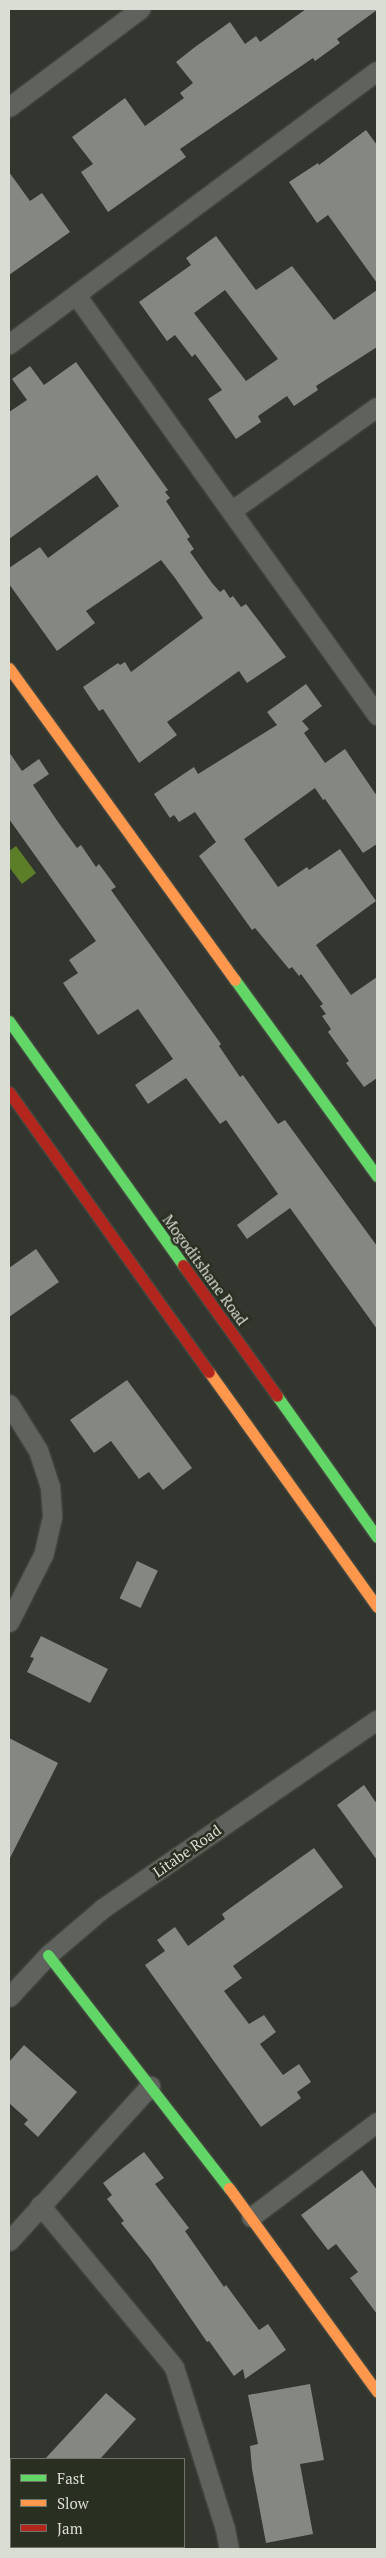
<!DOCTYPE html>
<style>
body{margin:0}
#map{position:relative;width:386px;height:2558px;overflow:hidden;background:#32362e;font-family:"PT Serif",serif}
div>[style]{position:absolute}
.water>*{inset:0;background:#5c7e29}
.building>*{inset:0;background:#858882;transform-origin:0 0}
.roads{filter:drop-shadow(0 0 1px #50534c) drop-shadow(0 0 1px #50534c)}
.street>*{height:19px;margin:-9.5px;padding:0 9.5px;transform-origin:9.5px;border-radius:9.5px;background:#60635d}
.fast>*{height:11px;margin:-5.5px;padding:0 5.5px;transform-origin:5.5px;border-radius:5.5px;background:#63d668}
.slow>*{height:11px;margin:-5.5px;padding:0 5.5px;transform-origin:5.5px;border-radius:5.5px;background:#ff974d}
.jam>*{height:11px;margin:-5.5px;padding:0 5.5px;transform-origin:5.5px;border-radius:5.5px;background:#b3261e}
span{translate:-50% -50%;white-space:nowrap;text-align:center;line-height:1.15;-webkit-text-stroke:5px #292f21;paint-order:stroke}
.street-label{font-size:15px;color:#d9ddd4}
.frame{position:absolute;inset:0;border:10px solid #d9ddd4;pointer-events:none}
.legend{position:absolute;left:10px;top:2458px;width:175px;height:90px;box-sizing:border-box;background:#292f21;border:1px solid #6f7569;margin:0;padding:6px 9px;list-style:none;font-size:15px;color:#d9ddd4}
.legend li{display:flex;align-items:center;gap:10px;height:25px}
.legend b{width:25px;border:1px solid #6f7569}
</style>
<div id="map">
<div class="water">
<div style="clip-path:polygon(16px 846px,36px 873px,22px 884px,9px 867px,9px 851px)"></div>
</div>
<div class="building">
<div style="clip-path:polygon(306px 9px,377px 10px,337px 39px,340px 43px,315px 61px,313px 58px,180px 149px,186px 157px,108px 212px,81px 172px,93px 164px,72px 137px,125px 98px,145px 126px,184px 98px,180px 93px,193px 83px,176px 62px,195px 47px,230px 22px,245px 44px,256px 36px,260px 42px)"></div>
<div style="clip-path:polygon(366px 130px,377px 145px,377px 283px,328px 215px,317px 223px,289px 182px,318px 163px,319px 165px)"></div>
<div style="clip-path:polygon(9px 172px,30px 201px,42px 193px,70px 232px,9px 275px)"></div>
<div style="clip-path:polygon(evenodd,216px 236px,256px 290px,292px 266px,334px 320px,377px 290px,377px 347px,316px 386px,318px 390px,294px 406px,287px 396px,258px 416px,261px 422px,236px 439px,208px 399px,222px 390px,195px 354px,192px 357px,175px 335px,167px 341px,139px 302px,191px 265px,186px 258px,216px 236px,225px 290px,278px 359px,246px 381px,194px 313px,225px 290px)"></div>
<div style="clip-path:polygon(76px 362px,168px 490px,165px 492px,170px 498px,166px 501px,190px 537px,187px 539px,194px 549px,190px 552px,212px 583px,220px 592px,224px 589px,230px 598px,233px 596px,241px 607px,246px 604px,286px 657px,247px 683px,239px 671px,167px 722px,177px 735px,139px 763px,103px 709px,99px 711px,83px 687px,118px 663px,120px 665px,125px 662px,131px 672px,203px 618px,175px 578px,161px 560px,86px 611px,95px 623px,57px 651px,9px 584px,9px 568px,40px 547px,48px 558px,119px 506px,97px 475px,9px 539px,9px 412px,27px 400px,12px 379px,30px 366px,44px 385px)"></div>
<div style="clip-path:polygon(306px 684px,322px 706px,302px 721px,309px 729px,304px 733px,325px 763px,345px 749px,377px 796px,377px 844px,363px 853px,325px 799px,323px 800px,315px 788px,244px 839px,278px 887px,307px 867px,309px 870px,340px 849px,376px 901px,316px 945px,351px 995px,377px 977px,377px 1078px,364px 1087px,346px 1063px,349px 1061px,328px 1032px,331px 1029px,322px 1016px,326px 1014px,320px 1006px,323px 1004px,301px 974px,299px 976px,292px 967px,289px 969px,255px 928px,252px 930px,199px 856px,216px 842px,195px 812px,179px 822px,174px 815px,170px 818px,154px 794px,194px 767px,198px 774px,277px 725px,267px 712px)"></div>
<div style="clip-path:polygon(9px 752px,22px 771px,39px 759px,49px 774px,33px 785px,58px 822px,77px 848px,81px 845px,96px 867px,99px 864px,116px 887px,111px 890px,221px 1044px,219px 1046px,240px 1077px,243px 1075px,278px 1124px,285px 1120px,377px 1246px,377px 1329px,290px 1208px,247px 1239px,237px 1225px,278px 1194px,226px 1120px,220px 1124px,186px 1078px,148px 1104px,135px 1085px,173px 1059px,138px 1009px,98px 1035px,63px 983px,78px 973px,69px 960px,96px 941px,9px 819px)"></div>
<div style="clip-path:polygon(36px 1249px,59px 1282px,9px 1317px,9px 1268px)"></div>
<div style="clip-path:polygon(127px 1380px,192px 1468px,163px 1490px,149px 1472px,139px 1479px,111px 1441px,94px 1453px,70px 1420px)"></div>
<div style="left:137px;top:1561px;width:23px;height:41px;rotate:25deg"></div>
<div style="clip-path:polygon(41px 1636px,108px 1669px,90px 1703px,27px 1672px,34px 1658px,30px 1657px)"></div>
<div style="clip-path:polygon(9px 1738px,58px 1763px,9px 1860px)"></div>
<div style="clip-path:polygon(364px 1785px,377px 1804px,377px 1860px,337px 1805px)"></div>
<div style="clip-path:polygon(314px 1848px,343px 1887px,233px 1966px,242px 1978px,224px 1991px,249px 2024px,264px 2015px,276px 2032px,260px 2044px,283px 2075px,299px 2064px,311px 2082px,297px 2092px,301px 2098px,261px 2127px,145px 1965px,165px 1951px,157px 1940px,175px 1927px,188px 1946px,225px 1919px,222px 1914px)"></div>
<div style="clip-path:polygon(24px 2045px,77px 2092px,38px 2137px,24px 2124px,28px 2120px,9px 2103px,9px 2062px)"></div>
<div style="clip-path:polygon(144px 2152px,164px 2178px,155px 2184px,189px 2228px,185px 2231px,224px 2287px,226px 2285px,259px 2330px,268px 2324px,286px 2350px,245px 2379px,243px 2369px,234px 2376px,209px 2341px,207px 2342px,150px 2259px,121px 2223px,124px 2221px,107px 2199px,112px 2195px,103px 2183px)"></div>
<div style="clip-path:polygon(362px 2170px,377px 2190px,377px 2314px,350px 2278px,358px 2272px,336px 2244px,328px 2250px,301px 2215px)"></div>
<div style="clip-path:polygon(310px 2384px,324px 2460px,300px 2464px,313px 2534px,266px 2543px,252px 2469px,250px 2446px,258px 2444px,248px 2395px)"></div>
<div style="clip-path:polygon(106px 2393px,136px 2419px,100px 2459px,45px 2459px)"></div>
</div>
<div class="roads">
<div class="street">
<div style="left:9px;top:107px;width:164px;rotate:-36.8deg"></div>
<div style="left:76px;top:295px;width:517px;rotate:54.37deg"></div>
<div style="left:9px;top:344px;width:458px;rotate:-36.6deg"></div>
<div style="left:231px;top:511px;width:179px;rotate:-35.5deg"></div>
<div style="left:9px;top:1404px;width:54px;rotate:57.8deg"></div>
<div style="left:38px;top:1450px;width:38px;rotate:72deg"></div>
<div style="left:50px;top:1486px;width:31px;rotate:86deg"></div>
<div style="left:52px;top:1517px;width:39px;rotate:103deg"></div>
<div style="left:43px;top:1555px;width:75px;rotate:116.9deg"></div>
<div style="left:9px;top:1997px;width:57px;rotate:-47.1deg"></div>
<div style="left:48px;top:1955px;width:72px;rotate:-40.5deg"></div>
<div style="left:103px;top:1908px;width:332px;rotate:-34.5deg"></div>
<div style="left:40px;top:2205px;width:210px;rotate:50.4deg"></div>
<div style="left:174px;top:2367px;width:170px;rotate:72.5deg"></div>
<div style="left:225px;top:2529px;width:20px;rotate:79deg"></div>
<div style="left:251px;top:2217px;width:158px;rotate:-37deg"></div>
<div style="left:9px;top:2241px;width:210px;rotate:-47.7deg"></div>
</div>
<div class="fast">
<div style="left:235px;top:980px;width:242px;rotate:54.1deg"></div>
<div style="left:9px;top:1021px;width:300px;rotate:54.5deg"></div>
<div style="left:277px;top:1396px;width:173px;rotate:54.7deg"></div>
<div style="left:48px;top:1955px;width:295px;rotate:52.2deg"></div>
</div>
<div class="slow">
<div style="left:9px;top:668px;width:385px;rotate:54.1deg"></div>
<div style="left:209px;top:1372px;width:289px;rotate:54.4deg"></div>
<div style="left:229px;top:2188px;width:252px;rotate:54deg"></div>
</div>
<div class="jam">
<div style="left:9px;top:1092px;width:344px;rotate:54.5deg"></div>
<div style="left:183px;top:1265px;width:161px;rotate:54.3deg"></div>
</div>
</div>
<div class="street-label">
<span style="left:205px;top:1270px;rotate:54deg">Mogoditshane Road</span>
<span style="left:187px;top:1851px;rotate:-35deg">Litabe Road</span>
</div>
<div class="frame"></div>
<ul class="legend">
<li><b style="height:6px;background:#63d668"></b>Fast</li>
<li><b style="height:6px;background:#ff974d"></b>Slow</li>
<li><b style="height:6px;background:#b3261e"></b>Jam</li>
</ul>
</div>
